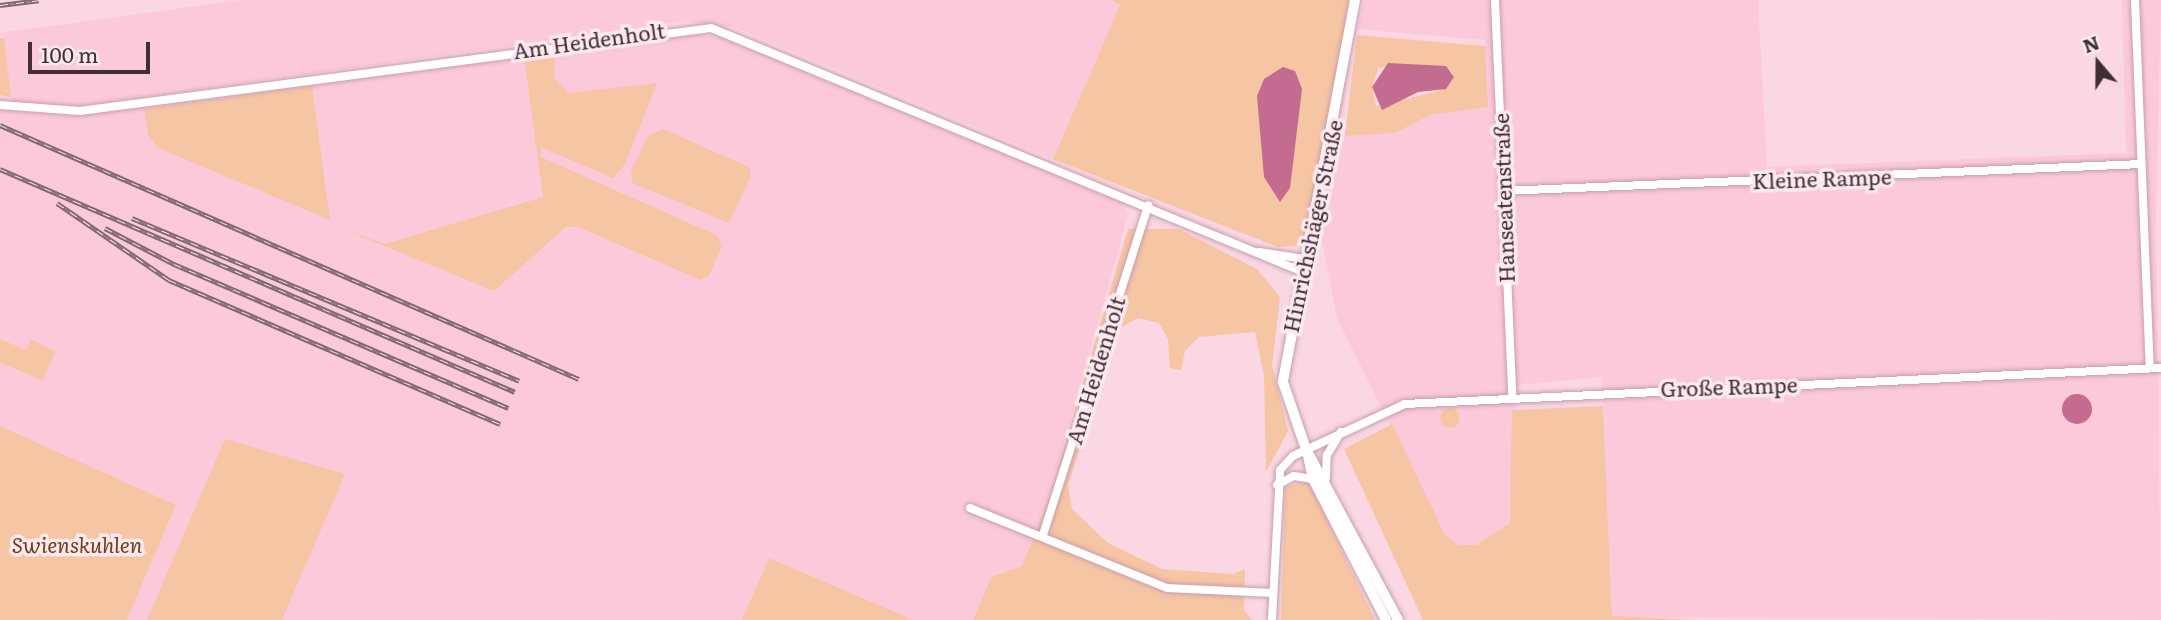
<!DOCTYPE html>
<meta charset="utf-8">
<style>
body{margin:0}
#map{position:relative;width:2161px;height:620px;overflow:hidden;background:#fad7e3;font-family:Literata,serif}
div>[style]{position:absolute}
.built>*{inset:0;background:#fcc9db}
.green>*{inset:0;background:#f6c5a4}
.round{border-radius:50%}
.water>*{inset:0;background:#c46b90}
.roads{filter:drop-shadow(0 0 2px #c89ead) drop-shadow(0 0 2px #c89ead)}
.street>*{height:8px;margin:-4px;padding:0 4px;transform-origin:4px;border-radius:4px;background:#fff}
.secondary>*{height:10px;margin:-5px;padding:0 5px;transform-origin:5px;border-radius:5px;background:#fff}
.rail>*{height:5px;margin-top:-2.5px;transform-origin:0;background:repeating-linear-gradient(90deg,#fbe9ef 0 8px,#7f6870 0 16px);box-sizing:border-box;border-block:2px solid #7f6870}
span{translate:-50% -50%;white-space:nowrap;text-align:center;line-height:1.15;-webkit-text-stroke:7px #fbe9ef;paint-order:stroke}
.street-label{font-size:21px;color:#3f2e34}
.park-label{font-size:21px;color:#723e14;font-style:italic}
.north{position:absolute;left:2063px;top:28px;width:70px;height:70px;-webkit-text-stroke:5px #fbe9ef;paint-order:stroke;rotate:340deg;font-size:19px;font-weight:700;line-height:28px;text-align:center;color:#3f2e34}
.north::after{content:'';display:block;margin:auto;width:24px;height:32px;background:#3f2e34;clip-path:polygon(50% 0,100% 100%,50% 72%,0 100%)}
.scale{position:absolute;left:28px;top:42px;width:122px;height:32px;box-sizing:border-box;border:4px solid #3f2e34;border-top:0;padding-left:9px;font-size:21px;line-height:24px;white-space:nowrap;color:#3f2e34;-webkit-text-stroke:5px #fbe9ef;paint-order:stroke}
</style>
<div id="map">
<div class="built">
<div style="clip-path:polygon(240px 0,1112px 0,1120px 5px,1053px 159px,736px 28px,686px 21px,80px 106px,12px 103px,0 33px)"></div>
<div style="clip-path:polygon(1364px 0,1758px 0,1767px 167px,2126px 153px,2122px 0,2161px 0,2156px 216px,2161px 620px,1612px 617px,1602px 377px,1516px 385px,1510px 523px,1476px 545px,1458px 545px,1445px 535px,1337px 318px,1321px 235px,1335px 153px,1345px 136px,1395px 133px,1430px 115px,1487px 107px,1485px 40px,1358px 29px)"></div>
<div style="clip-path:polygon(681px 33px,732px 39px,1119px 198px,1128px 215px,1050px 496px,1022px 566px,991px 577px,973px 620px,914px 620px,769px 558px,742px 620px,127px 620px,176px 505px,0 426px,0 109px,71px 116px)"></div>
</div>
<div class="green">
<div style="clip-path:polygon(1112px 0,1351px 0,1320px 168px,1305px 236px,1296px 246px,1278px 247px,1053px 159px,1120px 5px)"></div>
<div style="clip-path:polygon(evenodd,1357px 35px,1485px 46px,1488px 107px,1430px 115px,1395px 133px,1345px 136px,1357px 35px,1379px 67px,1451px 71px,1454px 78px,1439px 91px,1376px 106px,1372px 87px,1379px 67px)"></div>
<div style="clip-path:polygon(0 38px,4px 38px,11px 97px,0 95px)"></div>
<div style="clip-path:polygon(554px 53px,555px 79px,569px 93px,657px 83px,625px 164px,613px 178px,541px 147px,541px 157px,716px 235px,722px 245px,709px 276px,700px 280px,579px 227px,566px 227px,494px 291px,343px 229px,385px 244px,543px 197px,524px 57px)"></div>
<div style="clip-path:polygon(312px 86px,330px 220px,158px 148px,148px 135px,144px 109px)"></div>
<div style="clip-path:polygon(663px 129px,749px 167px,751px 176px,729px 223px,632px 183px,631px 171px,647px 137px)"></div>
<div style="clip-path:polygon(1128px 229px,1179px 229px,1257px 269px,1280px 297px,1272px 365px,1288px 431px,1266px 472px,1264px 376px,1255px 332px,1199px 337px,1185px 351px,1181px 370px,1170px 368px,1168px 339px,1159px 323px,1138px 318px,1120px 328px,1068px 484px,1072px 509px,1108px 543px,1162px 569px,1233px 574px,1245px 569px,1244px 610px,1252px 620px,973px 620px,991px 577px,1022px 566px,1050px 496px)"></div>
<div style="clip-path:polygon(0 339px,26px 350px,31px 339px,55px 352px,43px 381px,0 362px)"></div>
<div style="clip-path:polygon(1603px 406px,1612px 616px,1699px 620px,1423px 620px,1344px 449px,1392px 424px,1445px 535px,1458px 545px,1476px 545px,1510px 523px,1512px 410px)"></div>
<div class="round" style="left:1440px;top:408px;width:20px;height:20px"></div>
<div style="clip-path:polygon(0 426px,176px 505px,127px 620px,0 620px)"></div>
<div style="clip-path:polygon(225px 439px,345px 474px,282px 620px,147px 620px)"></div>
<div style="clip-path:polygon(1304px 481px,1311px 486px,1375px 620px,1281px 620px,1285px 488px)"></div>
<div style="clip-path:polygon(769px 558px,914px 620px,742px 620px)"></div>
</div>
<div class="water">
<div style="clip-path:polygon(1388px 63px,1446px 66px,1454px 77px,1446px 89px,1418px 92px,1382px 110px,1372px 87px)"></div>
<div style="clip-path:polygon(1283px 67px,1295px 71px,1302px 89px,1290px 188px,1280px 202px,1264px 177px,1257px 96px,1264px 79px)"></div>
<div class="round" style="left:2062px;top:394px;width:30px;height:30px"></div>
</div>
<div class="roads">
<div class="street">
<div style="left:1495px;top:0;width:395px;rotate:87.5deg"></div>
<div style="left:2135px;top:0;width:368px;rotate:87.7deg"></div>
<div style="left:0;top:105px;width:80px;rotate:4.3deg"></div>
<div style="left:80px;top:111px;width:636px;rotate:-7.49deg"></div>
<div style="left:711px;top:28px;width:638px;rotate:22.39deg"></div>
<div style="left:1503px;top:191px;width:639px;rotate:-2.42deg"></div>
<div style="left:1259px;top:252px;width:46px;rotate:8.8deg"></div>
<div style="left:1326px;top:478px;width:23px;rotate:-88deg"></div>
<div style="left:1327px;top:455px;width:27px;rotate:-59deg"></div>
<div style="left:1277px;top:485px;width:19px;rotate:-28deg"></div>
<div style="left:1294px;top:476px;width:19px;rotate:9deg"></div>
<div style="left:970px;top:508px;width:213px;rotate:22.1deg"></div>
<div style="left:1167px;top:588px;width:106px;rotate:2.7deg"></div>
<div style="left:1043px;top:535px;width:346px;rotate:-72.3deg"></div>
<div style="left:1272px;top:620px;width:150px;rotate:-86.9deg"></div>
<div style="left:1280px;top:470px;width:19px;rotate:-47deg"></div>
<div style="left:1293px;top:456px;width:123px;rotate:-24.9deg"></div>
<div style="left:1405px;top:404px;width:757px;rotate:-2.73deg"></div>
</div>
<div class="secondary">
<div style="left:1355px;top:0;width:389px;rotate:100.7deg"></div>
<div style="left:1283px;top:382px;width:71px;rotate:71.1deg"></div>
<div style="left:1306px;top:449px;width:194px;rotate:61.7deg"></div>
<div style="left:1307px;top:451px;width:29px;rotate:78deg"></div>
<div style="left:1313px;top:479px;width:159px;rotate:62.6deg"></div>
</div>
</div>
<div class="rail">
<div style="left:0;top:5px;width:39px;rotate:-7deg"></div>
<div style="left:0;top:125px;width:632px;rotate:23.69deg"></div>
<div style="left:0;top:169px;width:561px;rotate:23.41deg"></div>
<div style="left:57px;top:203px;width:136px;rotate:34.5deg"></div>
<div style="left:169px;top:280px;width:361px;rotate:23.5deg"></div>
<div style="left:132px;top:218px;width:420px;rotate:22.8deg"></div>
<div style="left:105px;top:228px;width:78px;rotate:27.6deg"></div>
<div style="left:174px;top:264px;width:364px;rotate:23.3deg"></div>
</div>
<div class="street-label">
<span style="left:589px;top:40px;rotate:-8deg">Am Heidenholt</span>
<span style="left:1822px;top:178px;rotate:-2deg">Kleine Rampe</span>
<span style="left:1503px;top:198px;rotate:-92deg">Hanseatenstraße</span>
<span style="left:1312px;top:226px;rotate:-78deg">Hinrichshäger Straße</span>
<span style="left:1095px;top:370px;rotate:-73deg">Am Heidenholt</span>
<span style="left:1729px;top:386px;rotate:-2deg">Große Rampe</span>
</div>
<div class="park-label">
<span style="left:77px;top:544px">Swienskuhlen</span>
</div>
<div class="north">N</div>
<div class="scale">100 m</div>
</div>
